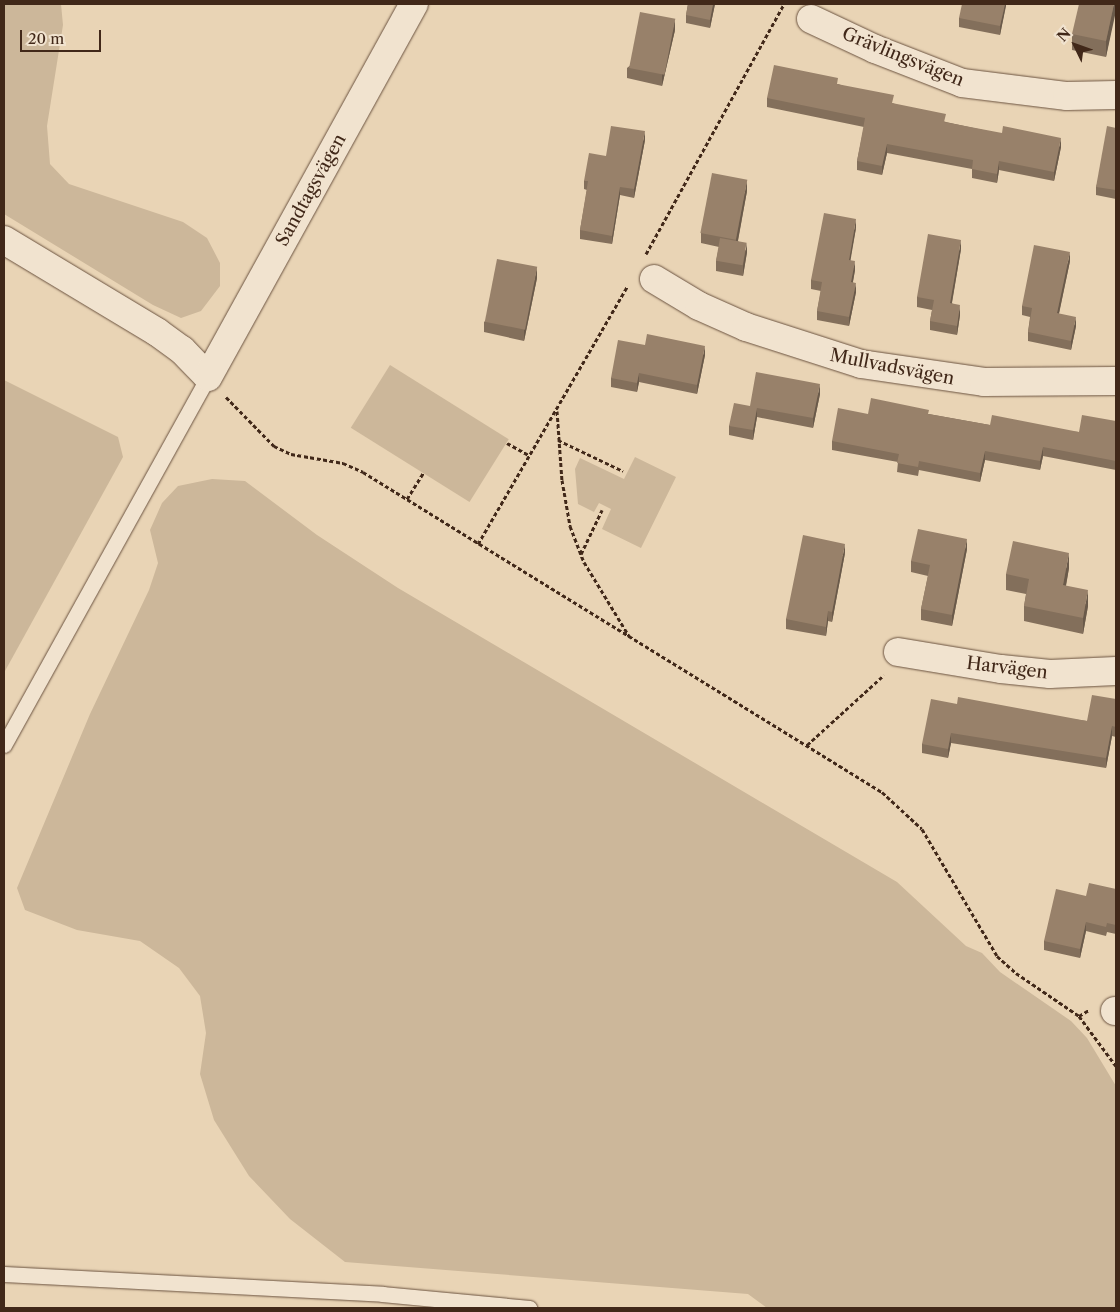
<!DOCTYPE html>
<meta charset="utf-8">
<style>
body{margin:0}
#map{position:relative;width:1120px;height:1312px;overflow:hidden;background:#e9d4b5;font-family:"Libre Caslon Text",serif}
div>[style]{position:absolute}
.green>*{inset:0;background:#ccb79a;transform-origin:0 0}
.path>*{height:3px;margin-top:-1.5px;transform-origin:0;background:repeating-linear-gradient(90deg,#412819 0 4px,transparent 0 6.5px)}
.roads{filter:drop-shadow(0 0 1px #6b5340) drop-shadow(0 0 1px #6b5340)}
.service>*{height:15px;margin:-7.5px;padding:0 7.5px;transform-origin:7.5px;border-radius:7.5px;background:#f1e3cf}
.minor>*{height:28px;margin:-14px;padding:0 14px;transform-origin:14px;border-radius:14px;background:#f1e3cf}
.wall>*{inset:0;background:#836f5b}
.shaded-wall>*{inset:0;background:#6a5a4a}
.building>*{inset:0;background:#98816a;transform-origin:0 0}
span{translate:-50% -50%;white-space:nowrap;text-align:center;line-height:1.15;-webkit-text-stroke:4px #f1e3cf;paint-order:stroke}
.street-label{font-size:18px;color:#412819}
.frame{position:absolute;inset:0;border:5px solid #412819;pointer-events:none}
.north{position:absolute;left:1050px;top:20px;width:50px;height:50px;-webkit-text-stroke:4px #f1e3cf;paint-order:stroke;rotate:312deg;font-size:14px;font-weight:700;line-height:20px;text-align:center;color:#412819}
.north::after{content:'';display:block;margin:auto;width:18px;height:22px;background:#412819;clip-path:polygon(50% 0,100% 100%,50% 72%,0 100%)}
.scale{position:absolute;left:20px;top:30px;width:81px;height:22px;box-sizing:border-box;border:2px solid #412819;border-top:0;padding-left:6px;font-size:15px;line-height:18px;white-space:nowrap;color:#412819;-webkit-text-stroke:4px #f1e3cf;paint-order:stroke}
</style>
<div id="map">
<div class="green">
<div style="clip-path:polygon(4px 4px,61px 4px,63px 25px,47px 126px,50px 164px,69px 184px,183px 222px,207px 238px,220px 263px,220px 286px,201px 311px,181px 318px,153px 305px,4px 214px)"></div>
<div style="left:390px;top:365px;width:140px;height:74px;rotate:32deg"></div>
<div style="clip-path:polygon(4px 380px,118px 437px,123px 457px,5px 671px)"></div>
<div style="clip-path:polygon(635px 457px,676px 477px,641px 548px,602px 529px,611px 509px,599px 503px,594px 512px,578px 504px,575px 469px,580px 458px,624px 479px)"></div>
<div style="clip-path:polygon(212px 479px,245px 481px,317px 535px,398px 588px,897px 882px,966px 946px,982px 953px,1000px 972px,1071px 1021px,1087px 1038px,1116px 1086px,1116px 1308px,767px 1308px,748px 1294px,345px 1262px,290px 1219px,249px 1176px,214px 1120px,200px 1074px,206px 1033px,200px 996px,179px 968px,140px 941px,77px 930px,25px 910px,17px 888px,90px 714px,149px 590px,158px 563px,150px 530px,162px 503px,178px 486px)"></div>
</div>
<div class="path">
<div style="left:646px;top:254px;width:286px;rotate:-61.1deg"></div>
<div style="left:226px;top:397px;width:69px;rotate:45.6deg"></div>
<div style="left:274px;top:446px;width:19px;rotate:25deg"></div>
<div style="left:291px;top:454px;width:53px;rotate:9.8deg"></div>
<div style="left:343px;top:463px;width:22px;rotate:24deg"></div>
<div style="left:363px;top:472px;width:610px;rotate:31.66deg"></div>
<div style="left:882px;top:792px;width:54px;rotate:42.8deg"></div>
<div style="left:922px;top:829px;width:147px;rotate:59.4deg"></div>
<div style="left:997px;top:956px;width:25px;rotate:42deg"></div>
<div style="left:1016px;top:973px;width:76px;rotate:34.3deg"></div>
<div style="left:1079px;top:1016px;width:62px;rotate:53.5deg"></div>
<div style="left:557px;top:411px;width:69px;rotate:85.9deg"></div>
<div style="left:562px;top:480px;width:47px;rotate:80.1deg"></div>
<div style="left:570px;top:526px;width:39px;rotate:69deg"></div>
<div style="left:584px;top:562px;width:87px;rotate:58.7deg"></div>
<div style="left:558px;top:440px;width:72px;rotate:25.5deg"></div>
<div style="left:507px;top:443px;width:26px;rotate:29deg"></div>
<div style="left:407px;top:499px;width:32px;rotate:-58deg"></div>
<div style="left:478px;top:544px;width:297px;rotate:-59.9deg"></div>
<div style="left:581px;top:554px;width:49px;rotate:-64.5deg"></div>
<div style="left:807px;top:745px;width:104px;rotate:-42.3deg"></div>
<div style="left:1079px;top:1016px;width:12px;rotate:-31deg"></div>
</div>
<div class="roads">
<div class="service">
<div style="left:4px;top:745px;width:421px;rotate:-61deg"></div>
<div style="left:4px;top:1274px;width:379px;rotate:3deg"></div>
<div style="left:382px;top:1294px;width:148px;rotate:5.4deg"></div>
</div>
<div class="minor">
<div style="left:811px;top:19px;width:71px;rotate:25.1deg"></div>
<div style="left:875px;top:49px;width:93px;rotate:21.3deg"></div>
<div style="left:962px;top:83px;width:106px;rotate:7.1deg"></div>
<div style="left:1067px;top:96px;width:49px;rotate:-1.2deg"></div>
<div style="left:4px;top:240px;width:179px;rotate:31deg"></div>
<div style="left:157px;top:332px;width:31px;rotate:36deg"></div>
<div style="left:182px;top:350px;width:37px;rotate:46deg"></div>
<div style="left:208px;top:377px;width:426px;rotate:-61.1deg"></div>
<div style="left:654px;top:279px;width:52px;rotate:31deg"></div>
<div style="left:699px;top:306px;width:51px;rotate:24.1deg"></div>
<div style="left:746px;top:327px;width:121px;rotate:17.8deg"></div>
<div style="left:861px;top:364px;width:124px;rotate:8.3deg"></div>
<div style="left:984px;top:382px;width:132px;rotate:-0.4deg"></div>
<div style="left:898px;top:652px;width:104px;rotate:9.4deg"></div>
<div style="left:1001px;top:669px;width:49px;rotate:5.8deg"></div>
<div style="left:1050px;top:674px;width:66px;rotate:-2.6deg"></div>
<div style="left:1115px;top:1011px;width:1px"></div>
</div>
</div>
<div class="wall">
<div style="clip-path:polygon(688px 4px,715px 4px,710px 28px,686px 23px,686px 15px)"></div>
<div style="clip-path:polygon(1006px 4px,1000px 35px,959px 27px,959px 18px)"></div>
<div style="clip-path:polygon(1116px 4px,1106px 57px,1072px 50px,1072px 34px)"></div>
<div style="clip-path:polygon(675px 30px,662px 86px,627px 78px,627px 68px)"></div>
<div style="clip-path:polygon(838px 84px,946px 122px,1061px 147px,1054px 181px,999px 170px,997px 183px,972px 178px,972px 169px,887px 153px,882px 175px,857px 170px,857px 161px,864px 127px,767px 107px,767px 98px)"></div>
<div style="clip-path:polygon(1116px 128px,1116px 199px,1096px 195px,1096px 187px)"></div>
<div style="clip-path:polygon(645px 140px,634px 198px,620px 195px,612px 244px,580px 239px,580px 230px,587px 190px,584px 189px,584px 181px,606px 156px)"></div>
<div style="clip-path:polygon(747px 191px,738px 241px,747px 252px,743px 276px,716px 271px,716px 261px,719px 247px,701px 243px,701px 233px)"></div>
<div style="clip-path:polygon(856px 228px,850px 260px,855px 270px,853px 282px,856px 292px,849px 326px,817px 320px,817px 311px,821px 291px,811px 289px,811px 280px)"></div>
<div style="clip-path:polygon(961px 249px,952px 303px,960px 315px,957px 335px,930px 330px,930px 321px,932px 310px,917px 307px,917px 297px)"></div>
<div style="clip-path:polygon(1070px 261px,1059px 314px,1076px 326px,1071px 350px,1028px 341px,1028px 332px,1030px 317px,1022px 315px,1022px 306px)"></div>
<div style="clip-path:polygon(537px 278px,524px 341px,484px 332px,484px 322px)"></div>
<div style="clip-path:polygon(645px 345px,705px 355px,697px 394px,639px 382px,637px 392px,611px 387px,611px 378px)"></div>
<div style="clip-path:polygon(820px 394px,813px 428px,757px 417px,753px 440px,729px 435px,729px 426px,750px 406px)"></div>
<div style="clip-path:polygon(868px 414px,929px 414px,990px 425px,1079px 432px,1116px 421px,1116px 470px,1043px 456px,1040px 470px,985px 460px,980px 482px,919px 470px,918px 476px,897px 472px,898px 462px,832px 450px,832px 441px)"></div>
<div style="clip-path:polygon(967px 549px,952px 626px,921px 620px,921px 609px,928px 576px,911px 572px,911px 561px)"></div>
<div style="clip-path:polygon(845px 553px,832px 622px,828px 621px,826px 636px,786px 629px,786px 619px)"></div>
<div style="clip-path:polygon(1069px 568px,1066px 586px,1088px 606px,1083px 634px,1024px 621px,1024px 606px,1026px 594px,1006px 590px,1006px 574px)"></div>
<div style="clip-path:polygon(1116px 699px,1116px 737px,1112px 736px,1106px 768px,951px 743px,948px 758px,922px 753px,922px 744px,957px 704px,1087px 721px)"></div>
<div style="clip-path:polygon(1116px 889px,1116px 934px,1107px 932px,1106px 936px,1086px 931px,1080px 958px,1044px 950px,1044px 941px)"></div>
</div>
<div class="shaded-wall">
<div style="clip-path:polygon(713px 4px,715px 4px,710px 28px,710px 20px)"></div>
<div style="clip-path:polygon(1005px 4px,1006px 4px,1006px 6px,1000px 35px,1000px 26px)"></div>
<div style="clip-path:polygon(1114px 4px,1116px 4px,1116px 11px,1106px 57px,1106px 41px)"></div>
<div style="clip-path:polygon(675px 19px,675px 30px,662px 86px,662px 75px)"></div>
<div style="clip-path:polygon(645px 131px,645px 140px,634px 198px,634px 189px)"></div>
<div style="clip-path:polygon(1061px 138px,1061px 147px,1054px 181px,1054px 172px)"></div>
<div style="clip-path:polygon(887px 144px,887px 153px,882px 175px,882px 166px)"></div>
<div style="clip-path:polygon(999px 161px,999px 170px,997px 183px,997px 174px)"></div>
<div style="clip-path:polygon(747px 180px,747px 191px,736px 250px,736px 240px)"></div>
<div style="clip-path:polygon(620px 187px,620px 195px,612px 244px,612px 236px)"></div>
<div style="clip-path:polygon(856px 219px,856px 228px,849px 269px,849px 260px)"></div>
<div style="clip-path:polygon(961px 240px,961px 249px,950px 313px,950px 303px)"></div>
<div style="clip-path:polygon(747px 243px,747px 252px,743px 276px,743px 266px)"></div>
<div style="clip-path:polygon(1070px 252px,1070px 261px,1057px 322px,1057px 313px)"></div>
<div style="clip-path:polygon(855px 261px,855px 270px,851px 291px,851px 282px)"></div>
<div style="clip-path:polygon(537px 267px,537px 278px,524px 341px,524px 330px)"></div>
<div style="clip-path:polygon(856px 283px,856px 292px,849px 326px,849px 317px)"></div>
<div style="clip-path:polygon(960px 305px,960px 315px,957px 335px,957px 326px)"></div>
<div style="clip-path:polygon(1076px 317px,1076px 326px,1071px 350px,1071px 341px)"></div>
<div style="clip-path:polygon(705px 346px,705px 355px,697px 394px,697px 385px)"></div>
<div style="clip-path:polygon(639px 373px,639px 382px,637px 392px,637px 383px)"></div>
<div style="clip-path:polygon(820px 384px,820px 394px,813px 428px,813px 418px)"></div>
<div style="clip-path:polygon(757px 408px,757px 417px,753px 440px,753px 430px)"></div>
<div style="clip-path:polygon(1043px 447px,1043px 456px,1040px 470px,1040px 461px)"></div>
<div style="clip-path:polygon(985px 451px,985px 460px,980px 482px,980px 473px)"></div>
<div style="clip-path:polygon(967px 539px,967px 549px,952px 626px,952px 615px)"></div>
<div style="clip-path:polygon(845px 544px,845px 553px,832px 622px,832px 612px)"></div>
<div style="clip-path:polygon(1069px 553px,1069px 568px,1063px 601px,1063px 585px)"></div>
<div style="clip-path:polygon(1088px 590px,1088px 606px,1083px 634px,1083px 618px)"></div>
<div style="clip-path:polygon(828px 611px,828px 621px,826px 636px,826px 627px)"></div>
<div style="clip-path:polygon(1112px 726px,1112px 736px,1106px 768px,1106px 758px)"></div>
<div style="clip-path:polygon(951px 733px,951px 743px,948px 758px,948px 749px)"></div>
<div style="clip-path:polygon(1086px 922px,1086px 931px,1080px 958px,1080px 949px)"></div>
</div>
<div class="building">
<div style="clip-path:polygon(688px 4px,713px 4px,710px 20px,686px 15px)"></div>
<div style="clip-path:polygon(962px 4px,1005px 4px,1000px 26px,959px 18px)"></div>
<div style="clip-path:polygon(1079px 4px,1114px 4px,1106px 41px,1072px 34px)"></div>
<div style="left:640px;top:12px;width:36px;height:57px;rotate:11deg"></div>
<div style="clip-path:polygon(774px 65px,838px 78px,837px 84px,894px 95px,892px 103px,946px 114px,944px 122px,1002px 133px,1003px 126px,1061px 138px,1054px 172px,999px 161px,997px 174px,972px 169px,973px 160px,887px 144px,882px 166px,857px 161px,865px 118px,767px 98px)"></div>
<div style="clip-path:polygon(611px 126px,645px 131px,634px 189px,620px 187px,612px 236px,580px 230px,588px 181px,584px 181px,589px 153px,606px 156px)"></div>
<div style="clip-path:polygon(1107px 126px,1116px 128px,1116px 190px,1096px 187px)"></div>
<div style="left:712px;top:173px;width:36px;height:61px;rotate:11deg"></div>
<div style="clip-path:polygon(824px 213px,856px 219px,849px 260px,855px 261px,851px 282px,856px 283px,849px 317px,817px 311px,822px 282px,811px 280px)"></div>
<div style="clip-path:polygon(928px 234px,961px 240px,950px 303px,960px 305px,957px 326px,930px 321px,934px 300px,917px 297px)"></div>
<div style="left:720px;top:238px;width:27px;height:23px;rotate:10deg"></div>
<div style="clip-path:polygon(1034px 245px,1070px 252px,1057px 313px,1076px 317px,1071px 341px,1028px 332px,1032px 308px,1022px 306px)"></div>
<div style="left:497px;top:259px;width:41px;height:64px;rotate:11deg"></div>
<div style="clip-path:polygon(647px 334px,705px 346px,697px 385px,639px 373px,637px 383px,611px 378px,618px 340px,645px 345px)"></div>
<div style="clip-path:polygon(756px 372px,820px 384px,813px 418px,757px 408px,753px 430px,729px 426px,734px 403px,750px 406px)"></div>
<div style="clip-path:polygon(871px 398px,929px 410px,928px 414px,990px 425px,992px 415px,1079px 432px,1082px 415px,1116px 421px,1116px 461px,1043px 447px,1040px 461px,985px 451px,980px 473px,919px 461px,918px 467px,897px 463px,899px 454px,832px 441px,838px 408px,868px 414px)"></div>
<div style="clip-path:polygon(918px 529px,967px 539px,952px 615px,921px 609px,930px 565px,911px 561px)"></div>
<div style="clip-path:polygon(803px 535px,845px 544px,832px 612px,828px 611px,826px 627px,786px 619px)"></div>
<div style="clip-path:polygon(1013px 541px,1069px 553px,1063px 585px,1088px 590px,1083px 618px,1024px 606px,1029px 579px,1006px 574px)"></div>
<div style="clip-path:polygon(1092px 695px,1116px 699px,1116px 727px,1112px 726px,1106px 758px,951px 733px,948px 749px,922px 744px,931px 699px,957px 704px,958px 697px,1087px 721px)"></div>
<div style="clip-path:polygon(1089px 883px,1116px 889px,1116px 925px,1107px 923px,1106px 927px,1086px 922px,1080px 949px,1044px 941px,1056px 889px,1086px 896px)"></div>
</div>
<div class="street-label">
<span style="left:903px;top:57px;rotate:22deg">Grävlingsvägen</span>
<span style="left:311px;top:190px;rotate:-61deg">Sandtagsvägen</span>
<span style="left:892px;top:367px;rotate:11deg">Mullvadsvägen</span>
<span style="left:1007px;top:668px;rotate:7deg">Harvägen</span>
</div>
<div class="frame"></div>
<div class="north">N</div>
<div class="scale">20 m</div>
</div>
